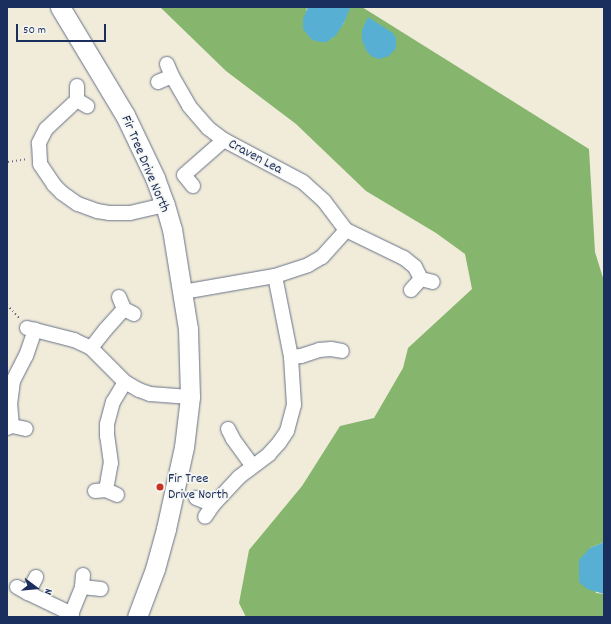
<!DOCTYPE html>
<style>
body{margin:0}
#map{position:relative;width:611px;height:624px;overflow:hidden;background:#f1ecd9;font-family:Dekko,sans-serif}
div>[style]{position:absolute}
.forest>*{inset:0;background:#86b66e}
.water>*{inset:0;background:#57b0d4}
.path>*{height:2px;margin-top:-1px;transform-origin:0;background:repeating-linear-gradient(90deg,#667189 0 1px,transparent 0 4px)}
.roads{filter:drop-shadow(0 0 1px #667189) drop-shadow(0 0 1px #667189)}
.street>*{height:14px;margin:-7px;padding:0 7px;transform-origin:7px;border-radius:7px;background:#fff}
.secondary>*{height:19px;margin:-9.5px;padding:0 9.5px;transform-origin:9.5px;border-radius:9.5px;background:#fff}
.dots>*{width:11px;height:11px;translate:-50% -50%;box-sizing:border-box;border:2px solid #f6f6f2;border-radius:50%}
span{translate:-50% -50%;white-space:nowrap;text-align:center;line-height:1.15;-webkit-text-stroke:3.5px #f6f6f2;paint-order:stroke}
.street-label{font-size:14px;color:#1b2f5e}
.poi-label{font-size:14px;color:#1b2f5e}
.left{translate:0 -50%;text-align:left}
.frame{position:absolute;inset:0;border:8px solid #1b2f5e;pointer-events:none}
.north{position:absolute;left:16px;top:568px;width:40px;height:40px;-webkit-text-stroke:3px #f6f6f2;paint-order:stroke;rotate:106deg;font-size:11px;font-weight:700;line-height:16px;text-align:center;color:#1b2f5e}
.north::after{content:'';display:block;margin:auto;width:14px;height:18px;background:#1b2f5e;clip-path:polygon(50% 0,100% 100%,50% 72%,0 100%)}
.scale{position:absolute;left:16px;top:24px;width:90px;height:18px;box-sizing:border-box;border:2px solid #1b2f5e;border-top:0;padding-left:5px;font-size:12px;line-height:14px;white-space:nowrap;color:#1b2f5e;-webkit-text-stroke:3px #f6f6f2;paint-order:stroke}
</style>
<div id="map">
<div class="forest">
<div style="clip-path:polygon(160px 7px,308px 7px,306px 10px,331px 39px,344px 23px,349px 7px,362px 7px,589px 149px,595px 252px,604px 281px,604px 542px,590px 548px,596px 593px,604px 594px,604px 617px,246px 617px,239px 603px,249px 550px,302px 486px,340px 426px,374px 418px,403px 368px,408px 348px,472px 289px,465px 254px,436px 233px,366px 191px,296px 124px,226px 71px)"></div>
</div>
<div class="water">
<div style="clip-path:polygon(308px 7px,349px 7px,350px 8px,344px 23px,336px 35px,327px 42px,321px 42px,312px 40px,303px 29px,303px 19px)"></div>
<div style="clip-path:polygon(368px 17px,393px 33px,396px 38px,396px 48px,389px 56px,379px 59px,371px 56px,366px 50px,362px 40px,362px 30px)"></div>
<div style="clip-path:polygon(604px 542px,604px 594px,587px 589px,579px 582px,579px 560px,590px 548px)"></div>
</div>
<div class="path">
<div style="left:7px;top:164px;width:2px;rotate:-63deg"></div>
<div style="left:8px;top:162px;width:18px;rotate:-9deg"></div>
<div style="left:7px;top:305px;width:19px;rotate:47deg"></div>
</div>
<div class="roads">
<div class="street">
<div style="left:172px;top:76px;width:34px;rotate:60deg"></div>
<div style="left:189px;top:106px;width:29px;rotate:49deg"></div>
<div style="left:208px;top:128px;width:20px;rotate:37deg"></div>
<div style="left:224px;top:140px;width:89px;rotate:28deg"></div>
<div style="left:303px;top:182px;width:28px;rotate:42deg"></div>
<div style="left:324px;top:201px;width:36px;rotate:53deg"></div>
<div style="left:346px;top:230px;width:64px;rotate:25.8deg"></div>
<div style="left:404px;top:258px;width:14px;rotate:39deg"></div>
<div style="left:415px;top:267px;width:13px;rotate:63deg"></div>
<div style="left:158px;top:82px;width:15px;rotate:-23deg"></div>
<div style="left:172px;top:76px;width:13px;rotate:-113deg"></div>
<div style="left:77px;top:86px;width:14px;rotate:90deg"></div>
<div style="left:77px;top:100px;width:12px;rotate:31deg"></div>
<div style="left:77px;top:100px;width:42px;rotate:136.9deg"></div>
<div style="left:46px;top:129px;width:16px;rotate:117deg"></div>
<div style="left:39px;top:143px;width:21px;rotate:87deg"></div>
<div style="left:40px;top:164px;width:25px;rotate:56deg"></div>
<div style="left:54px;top:185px;width:11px;rotate:45deg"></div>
<div style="left:62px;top:193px;width:19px;rotate:35deg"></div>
<div style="left:78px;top:204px;width:20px;rotate:20deg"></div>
<div style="left:97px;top:211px;width:12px;rotate:9deg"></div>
<div style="left:109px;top:213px;width:21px"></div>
<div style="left:130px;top:213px;width:36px;rotate:-13deg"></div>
<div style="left:193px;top:186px;width:14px;rotate:-129deg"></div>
<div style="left:184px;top:175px;width:53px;rotate:-41.2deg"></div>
<div style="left:275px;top:276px;width:83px;rotate:78.8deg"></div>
<div style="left:411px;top:290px;width:15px;rotate:-48deg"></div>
<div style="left:421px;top:279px;width:12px;rotate:14deg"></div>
<div style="left:183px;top:292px;width:93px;rotate:-9.9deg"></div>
<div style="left:275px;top:276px;width:35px;rotate:-18deg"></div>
<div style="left:308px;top:265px;width:16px;rotate:-30deg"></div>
<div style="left:322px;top:257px;width:36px;rotate:-48deg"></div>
<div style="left:119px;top:297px;width:13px;rotate:67deg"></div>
<div style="left:124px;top:309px;width:11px;rotate:27deg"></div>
<div style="left:27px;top:328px;width:49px;rotate:14.3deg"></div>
<div style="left:74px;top:340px;width:19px;rotate:25deg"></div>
<div style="left:91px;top:348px;width:48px;rotate:45deg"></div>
<div style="left:125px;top:382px;width:16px;rotate:30deg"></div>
<div style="left:139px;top:390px;width:12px;rotate:20deg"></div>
<div style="left:150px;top:394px;width:40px;rotate:4.3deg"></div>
<div style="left:91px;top:348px;width:24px;rotate:-52deg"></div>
<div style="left:106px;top:329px;width:27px;rotate:-48deg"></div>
<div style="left:12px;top:426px;width:14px;rotate:12deg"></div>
<div style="left:7px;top:428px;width:5px;rotate:-22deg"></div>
<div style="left:12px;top:426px;width:21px;rotate:-95deg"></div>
<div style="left:10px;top:405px;width:24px;rotate:-83deg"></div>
<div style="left:13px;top:381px;width:28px;rotate:-63deg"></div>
<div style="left:26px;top:356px;width:28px;rotate:-71deg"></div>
<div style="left:228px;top:429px;width:11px;rotate:63deg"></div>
<div style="left:233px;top:439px;width:32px;rotate:54deg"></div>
<div style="left:106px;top:490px;width:27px;rotate:-80deg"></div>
<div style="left:111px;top:463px;width:27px;rotate:-98deg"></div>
<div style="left:107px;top:436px;width:12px;rotate:-90deg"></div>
<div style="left:107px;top:424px;width:23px;rotate:-75deg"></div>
<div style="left:113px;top:402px;width:23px;rotate:-59deg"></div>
<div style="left:95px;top:491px;width:11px;rotate:-5deg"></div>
<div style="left:106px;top:490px;width:12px;rotate:24deg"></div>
<div style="left:196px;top:498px;width:18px;rotate:22deg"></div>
<div style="left:213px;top:505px;width:14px;rotate:124deg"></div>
<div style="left:213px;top:505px;width:38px;rotate:-47deg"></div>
<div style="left:239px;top:477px;width:38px;rotate:-37deg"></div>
<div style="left:269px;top:454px;width:15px;rotate:-48deg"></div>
<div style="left:279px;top:443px;width:14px;rotate:-56deg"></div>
<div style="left:287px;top:431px;width:27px;rotate:-75deg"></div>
<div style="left:294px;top:405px;width:48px;rotate:-93.6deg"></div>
<div style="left:291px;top:357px;width:10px;rotate:-6deg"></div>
<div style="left:301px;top:356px;width:19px;rotate:-18deg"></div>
<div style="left:319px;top:350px;width:12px;rotate:-5deg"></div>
<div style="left:331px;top:349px;width:11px;rotate:10deg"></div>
<div style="left:83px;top:575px;width:12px;rotate:95deg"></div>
<div style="left:82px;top:587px;width:19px;rotate:6deg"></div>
<div style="left:17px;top:587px;width:13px;rotate:29deg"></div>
<div style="left:28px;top:593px;width:18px;rotate:-63deg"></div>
<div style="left:28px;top:593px;width:49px;rotate:25.5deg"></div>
<div style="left:70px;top:617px;width:32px;rotate:-68deg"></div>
</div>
<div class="secondary">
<div style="left:60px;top:7px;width:126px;rotate:59deg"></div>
<div style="left:125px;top:115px;width:70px;rotate:64.5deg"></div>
<div style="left:155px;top:178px;width:29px;rotate:70deg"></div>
<div style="left:165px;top:205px;width:25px;rotate:74deg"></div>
<div style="left:172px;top:229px;width:101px;rotate:80.9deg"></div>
<div style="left:188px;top:329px;width:68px;rotate:88.3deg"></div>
<div style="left:190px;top:397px;width:50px;rotate:96.8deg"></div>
<div style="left:184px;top:447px;width:84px;rotate:102.4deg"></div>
<div style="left:166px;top:529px;width:41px;rotate:105.4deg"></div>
<div style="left:155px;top:569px;width:51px;rotate:110.6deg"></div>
</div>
</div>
<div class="dots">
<div style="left:160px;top:487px;background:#c8321e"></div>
</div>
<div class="street-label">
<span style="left:255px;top:157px;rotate:28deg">Craven Lea</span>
<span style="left:145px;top:164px;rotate:67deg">Fir Tree Drive North</span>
</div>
<div class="poi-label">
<span class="left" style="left:168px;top:487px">Fir Tree<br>Drive North</span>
</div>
<div class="frame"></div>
<div class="north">N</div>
<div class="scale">50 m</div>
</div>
